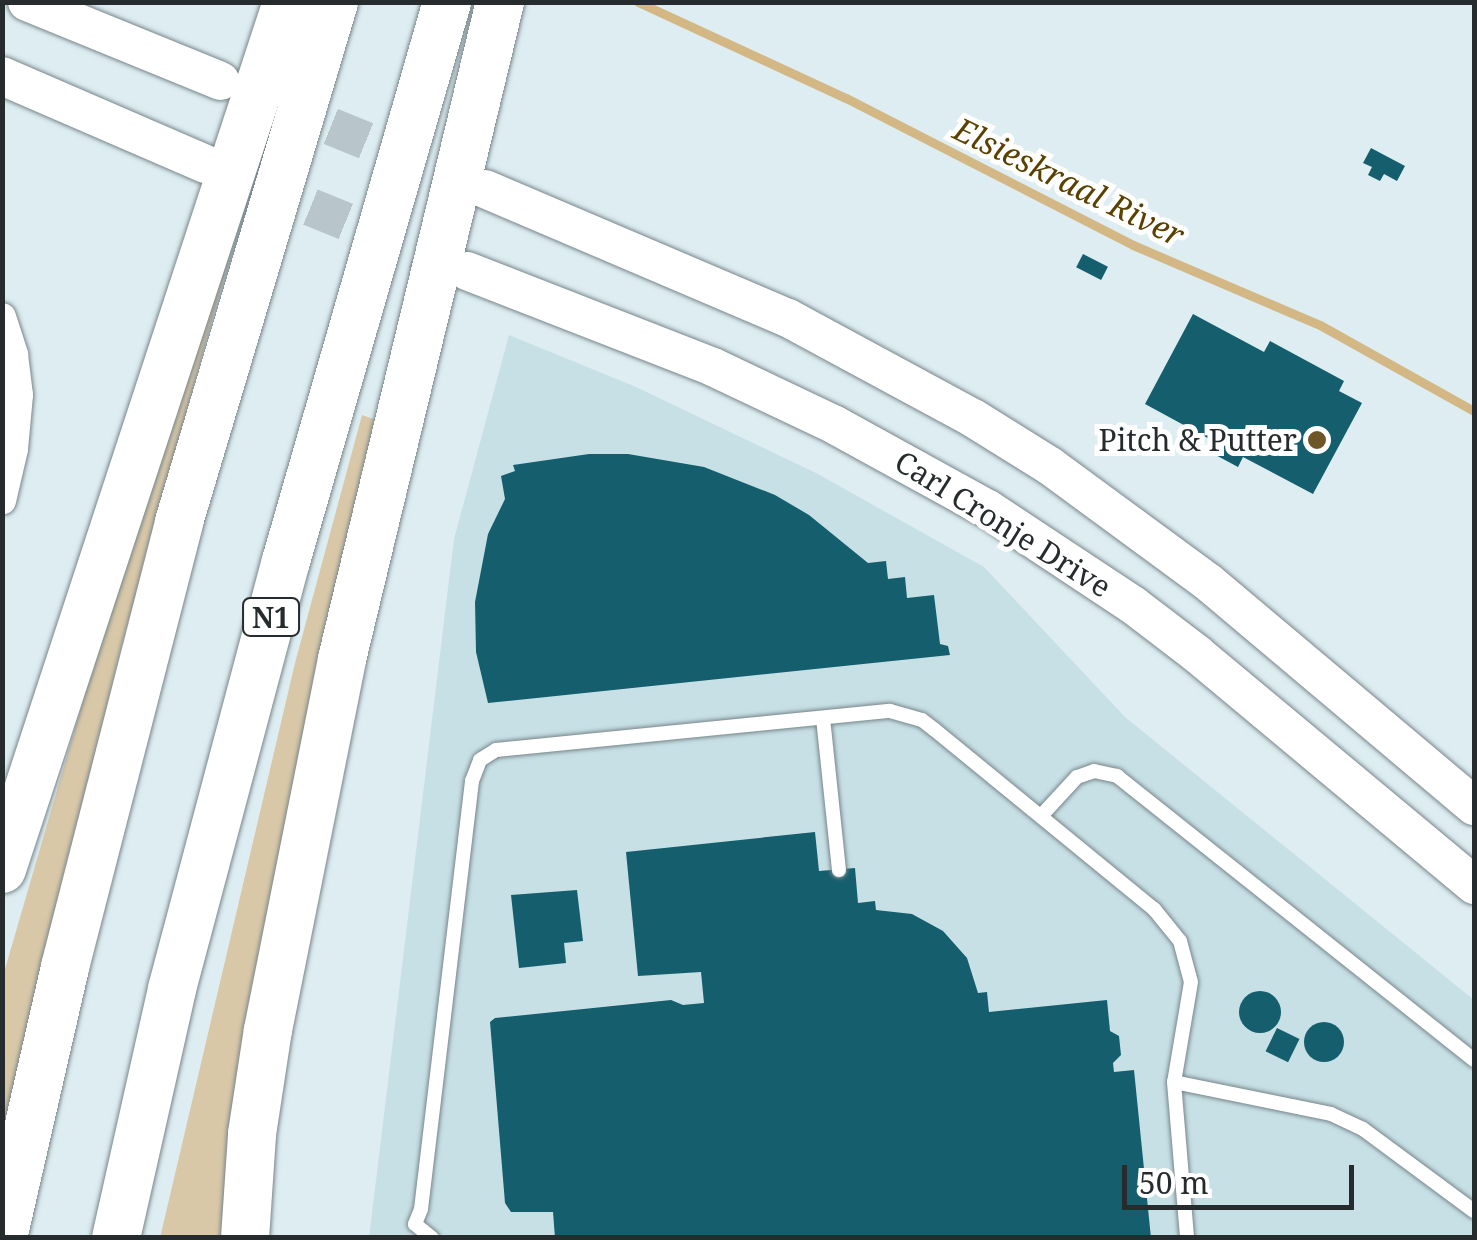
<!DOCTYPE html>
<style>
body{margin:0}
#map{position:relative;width:1477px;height:1240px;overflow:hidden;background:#ddedf2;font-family:"Noto Serif",serif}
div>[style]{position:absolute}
.built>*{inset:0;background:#c7e0e6}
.green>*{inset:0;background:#d9c8a8}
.stream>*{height:9px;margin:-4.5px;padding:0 4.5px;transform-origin:4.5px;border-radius:4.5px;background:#d3b886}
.building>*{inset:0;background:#155e6e;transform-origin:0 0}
.round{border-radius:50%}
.secondary-tunnel>*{height:38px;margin-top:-19px;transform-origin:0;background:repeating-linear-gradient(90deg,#b8c6cb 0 38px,transparent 0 57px)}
.roads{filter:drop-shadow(0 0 2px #78868a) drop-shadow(0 0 2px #78868a)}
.service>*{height:14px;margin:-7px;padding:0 7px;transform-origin:7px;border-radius:7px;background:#fff}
.minor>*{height:28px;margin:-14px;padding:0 14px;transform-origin:14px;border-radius:14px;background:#fff}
.secondary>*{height:38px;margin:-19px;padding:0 19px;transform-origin:19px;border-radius:19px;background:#fff}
.motorway>*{height:48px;margin:-24px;padding:0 24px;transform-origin:24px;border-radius:24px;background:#fff}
.dots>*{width:28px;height:28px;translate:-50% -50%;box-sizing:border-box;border:5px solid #fff;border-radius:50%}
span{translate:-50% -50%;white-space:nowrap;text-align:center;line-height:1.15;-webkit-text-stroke:10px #fff;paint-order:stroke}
.shield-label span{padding:2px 8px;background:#fff;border:2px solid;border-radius:8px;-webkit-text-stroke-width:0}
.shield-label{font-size:28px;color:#262c2d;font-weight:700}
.poi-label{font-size:30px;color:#262c2d}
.right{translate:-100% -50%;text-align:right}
.street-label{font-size:30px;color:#262c2d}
.water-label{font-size:32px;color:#5b4100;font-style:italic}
.frame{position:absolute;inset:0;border:5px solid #262c2d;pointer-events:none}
.scale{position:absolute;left:1122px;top:1165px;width:232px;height:45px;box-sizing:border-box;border:5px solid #262c2d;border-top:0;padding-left:12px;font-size:30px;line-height:35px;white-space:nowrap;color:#262c2d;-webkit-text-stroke:8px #fff;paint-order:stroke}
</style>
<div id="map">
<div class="built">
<div style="clip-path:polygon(509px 335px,636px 387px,816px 473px,984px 567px,1125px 717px,1474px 1000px,1474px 1237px,369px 1238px,454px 539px)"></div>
</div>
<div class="green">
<div style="clip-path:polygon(227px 246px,232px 248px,120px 652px,3px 1141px,3px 976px,94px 663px)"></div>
<div style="clip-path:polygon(362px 415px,376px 420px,223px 1237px,160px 1238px,295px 663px)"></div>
</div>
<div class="stream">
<div style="left:638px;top:2px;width:229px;rotate:24.8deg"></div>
<div style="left:846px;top:98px;width:322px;rotate:27.1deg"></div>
<div style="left:1133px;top:245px;width:203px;rotate:23.2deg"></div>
<div style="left:1320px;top:325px;width:176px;rotate:29.2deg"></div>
</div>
<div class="building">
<div style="clip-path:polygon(1371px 148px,1405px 166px,1397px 181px,1384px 174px,1380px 181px,1368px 175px,1372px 167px,1363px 163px)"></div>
<div style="left:1083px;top:254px;width:28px;height:15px;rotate:27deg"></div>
<div style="clip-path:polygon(1193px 314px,1264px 352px,1270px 341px,1344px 381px,1339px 391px,1362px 403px,1313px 494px,1243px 457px,1238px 467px,1210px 452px,1215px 442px,1145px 404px)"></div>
<div style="clip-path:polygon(589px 454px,628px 454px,704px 467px,775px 495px,809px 515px,868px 563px,886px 561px,888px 579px,905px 577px,907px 598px,934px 595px,940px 644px,948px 646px,950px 655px,488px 703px,476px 652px,475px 602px,488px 534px,505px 499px,501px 476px,515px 471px,513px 465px)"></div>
<div style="clip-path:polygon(815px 832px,819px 871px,855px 868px,858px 903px,875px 901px,876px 910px,912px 914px,943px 931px,967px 958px,978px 993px,987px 992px,989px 1012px,1107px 1000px,1110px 1031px,1119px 1036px,1121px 1055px,1113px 1063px,1114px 1072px,1134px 1070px,1151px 1238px,555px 1238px,553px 1212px,511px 1212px,505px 1203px,490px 1022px,495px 1018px,671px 1000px,683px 1005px,704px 1003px,701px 972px,638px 976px,626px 852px)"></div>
<div style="clip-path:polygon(577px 890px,583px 941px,564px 943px,566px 963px,519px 968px,511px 895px)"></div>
<div class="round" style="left:1239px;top:991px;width:42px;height:42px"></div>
<div class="round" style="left:1304px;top:1022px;width:40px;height:40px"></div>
<div style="left:1277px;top:1028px;width:25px;height:26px;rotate:26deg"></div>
</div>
<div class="secondary-tunnel">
<div style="left:278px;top:105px;width:220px;rotate:22.1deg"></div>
<div style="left:205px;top:164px;width:275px;rotate:22.2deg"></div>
</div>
<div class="roads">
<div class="service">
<div style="left:823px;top:718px;width:153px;rotate:84deg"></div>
<div style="left:1041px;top:816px;width:53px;rotate:-47.3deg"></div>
<div style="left:1077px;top:777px;width:18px;rotate:-19deg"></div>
<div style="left:1094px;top:771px;width:24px;rotate:12deg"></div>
<div style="left:1117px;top:776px;width:456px;rotate:38.5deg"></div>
<div style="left:1174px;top:1082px;width:160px;rotate:11.5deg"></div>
<div style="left:1331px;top:1114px;width:35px;rotate:25deg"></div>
<div style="left:1363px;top:1129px;width:138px;rotate:36.5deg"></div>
<div style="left:432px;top:1238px;width:22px;rotate:-141deg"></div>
<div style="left:415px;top:1224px;width:16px;rotate:-68deg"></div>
<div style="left:421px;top:1209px;width:431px;rotate:-83.2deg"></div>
<div style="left:472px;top:781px;width:22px;rotate:-69deg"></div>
<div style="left:480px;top:760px;width:19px;rotate:-32deg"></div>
<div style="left:496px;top:750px;width:396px;rotate:-5.7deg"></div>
<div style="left:890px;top:711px;width:33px;rotate:16deg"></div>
<div style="left:922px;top:720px;width:16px;rotate:38deg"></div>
<div style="left:935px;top:730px;width:283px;rotate:39.3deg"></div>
<div style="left:1154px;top:909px;width:41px;rotate:50.9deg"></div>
<div style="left:1180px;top:941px;width:42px;rotate:75deg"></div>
<div style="left:1191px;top:982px;width:101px;rotate:99.6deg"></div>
<div style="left:1174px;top:1082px;width:157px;rotate:85.2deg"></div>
</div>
<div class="minor">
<div style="left:2px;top:317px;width:40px;rotate:72deg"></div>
<div style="left:14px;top:355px;width:40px;rotate:82.9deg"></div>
<div style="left:19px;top:395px;width:54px;rotate:95.3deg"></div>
<div style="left:14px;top:449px;width:53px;rotate:103deg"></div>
</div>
<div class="secondary">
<div style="left:27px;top:2px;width:209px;rotate:22.2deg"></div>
<div style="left:2px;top:76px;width:221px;rotate:23.4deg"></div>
<div style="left:485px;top:189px;width:329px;rotate:23.1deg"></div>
<div style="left:788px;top:318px;width:210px;rotate:28.4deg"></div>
<div style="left:973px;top:418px;width:91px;rotate:31.9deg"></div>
<div style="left:1050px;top:466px;width:196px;rotate:36.3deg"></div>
<div style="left:1208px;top:582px;width:348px;rotate:40.1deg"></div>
<div style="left:467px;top:271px;width:264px;rotate:21.3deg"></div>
<div style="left:713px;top:367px;width:135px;rotate:25.4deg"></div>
<div style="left:835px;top:425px;width:175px;rotate:28.8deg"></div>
<div style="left:988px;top:509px;width:174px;rotate:33.5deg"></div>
<div style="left:1133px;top:605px;width:81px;rotate:37.4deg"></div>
<div style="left:1197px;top:654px;width:361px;rotate:39.8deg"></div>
</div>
<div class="motorway">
<div style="left:2px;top:869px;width:913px;rotate:-71.8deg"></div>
<div style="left:3px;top:1238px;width:278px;rotate:-77.1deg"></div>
<div style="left:65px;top:967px;width:459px;rotate:-75.6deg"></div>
<div style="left:179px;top:522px;width:543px;rotate:-73.4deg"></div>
<div style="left:116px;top:1238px;width:255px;rotate:-77.3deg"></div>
<div style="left:172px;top:989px;width:443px;rotate:-75.1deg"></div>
<div style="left:286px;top:561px;width:582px;rotate:-73.93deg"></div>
<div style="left:245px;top:1238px;width:104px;rotate:-86.1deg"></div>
<div style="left:252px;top:1134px;width:105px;rotate:-81.3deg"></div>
<div style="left:268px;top:1030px;width:378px;rotate:-78.7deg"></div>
<div style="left:342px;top:659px;width:676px;rotate:-76.48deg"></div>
</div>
</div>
<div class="dots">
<div style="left:1317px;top:440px;background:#6e5727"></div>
</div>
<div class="shield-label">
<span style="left:271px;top:617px">N1</span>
</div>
<div class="poi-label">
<span class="right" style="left:1297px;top:440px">Pitch &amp; Putter</span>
</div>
<div class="street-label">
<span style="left:1003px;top:524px;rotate:32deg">Carl Cronje Drive</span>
</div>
<div class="water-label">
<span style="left:1069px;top:182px;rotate:26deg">Elsieskraal River</span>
</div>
<div class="frame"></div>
<div class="scale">50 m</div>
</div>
